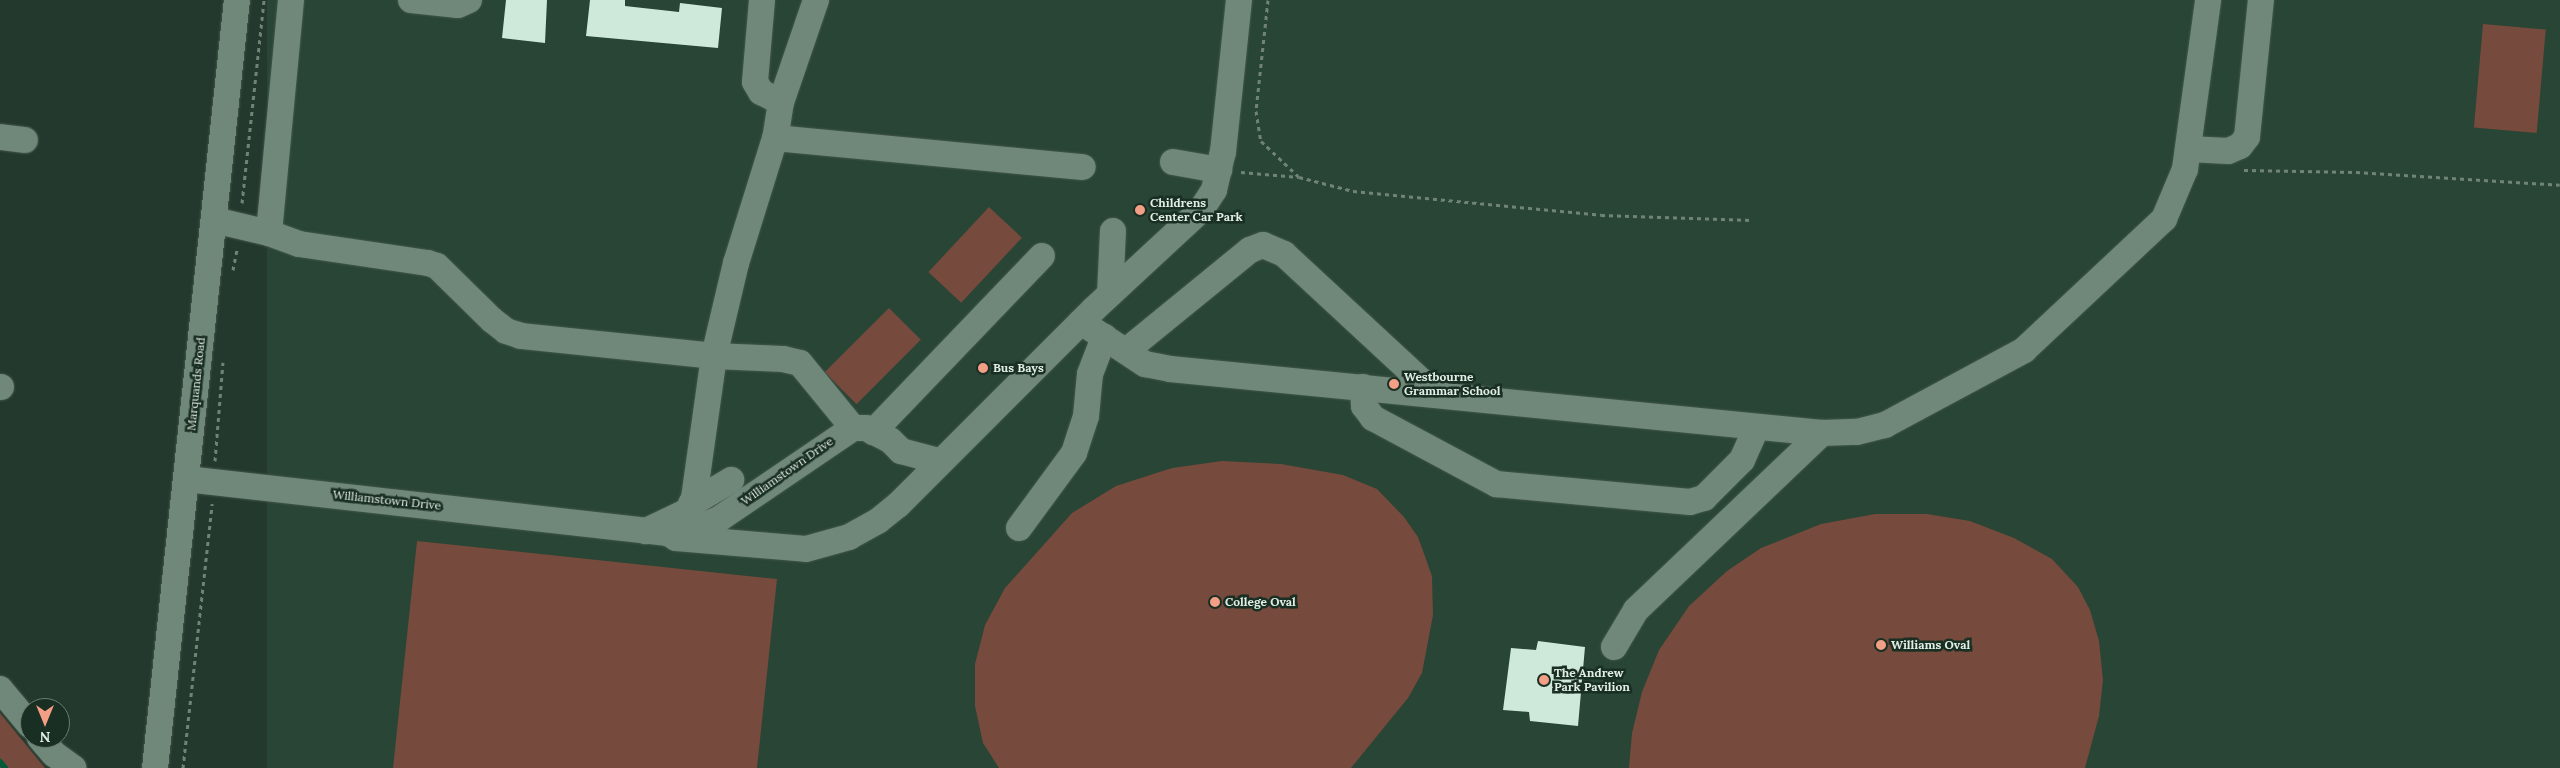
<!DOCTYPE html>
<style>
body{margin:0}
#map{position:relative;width:2560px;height:768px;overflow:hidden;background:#24392d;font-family:Lora,serif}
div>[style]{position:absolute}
.built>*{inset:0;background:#284535;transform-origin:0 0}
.green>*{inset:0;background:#764a3c;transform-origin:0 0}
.stream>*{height:6px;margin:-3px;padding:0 3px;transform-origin:3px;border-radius:3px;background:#015a38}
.building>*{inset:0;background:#cee8d9}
.path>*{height:3px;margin-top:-1.5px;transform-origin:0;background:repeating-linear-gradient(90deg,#718379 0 4px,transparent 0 8px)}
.roads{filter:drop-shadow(0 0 1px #43564b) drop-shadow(0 0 1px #43564b)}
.minor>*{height:26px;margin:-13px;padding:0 13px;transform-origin:13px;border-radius:13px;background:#70887a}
.dots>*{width:14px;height:14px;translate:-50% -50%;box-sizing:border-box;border:2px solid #1a2f23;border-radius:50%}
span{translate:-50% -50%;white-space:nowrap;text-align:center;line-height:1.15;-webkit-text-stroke:5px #1a2f23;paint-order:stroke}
.poi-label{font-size:12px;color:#e1eee6;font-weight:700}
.left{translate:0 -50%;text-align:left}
.street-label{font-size:12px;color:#e1eee6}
.north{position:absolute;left:20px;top:698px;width:50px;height:50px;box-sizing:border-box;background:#1a2f23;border:1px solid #6a7b71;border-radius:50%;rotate:180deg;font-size:14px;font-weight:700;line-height:20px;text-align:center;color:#e1eee6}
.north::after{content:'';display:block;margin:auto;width:18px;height:22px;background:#f39f85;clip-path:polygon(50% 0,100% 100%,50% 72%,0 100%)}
</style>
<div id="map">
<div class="built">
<div style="left:267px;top:0;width:2293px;height:772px"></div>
</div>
<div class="green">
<div style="left:2483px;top:24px;width:63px;height:104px;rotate:5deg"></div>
<div style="left:989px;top:207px;width:45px;height:89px;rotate:43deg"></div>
<div style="left:889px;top:308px;width:45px;height:91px;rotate:45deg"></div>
<div style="clip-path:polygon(1222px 461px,1281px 464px,1343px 475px,1377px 489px,1404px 517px,1418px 537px,1432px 576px,1433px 615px,1422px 673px,1408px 698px,1351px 768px,999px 768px,983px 743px,975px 706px,975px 664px,985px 625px,1005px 588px,1072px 513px,1116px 486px,1172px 468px)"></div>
<div style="clip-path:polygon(1875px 514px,1927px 514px,1970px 521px,2014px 538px,2052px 559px,2078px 587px,2090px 610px,2099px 641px,2103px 680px,2099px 716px,2085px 768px,1629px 768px,1632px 733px,1642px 692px,1659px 650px,1689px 606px,1727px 571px,1761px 548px,1821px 524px)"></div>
<div style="clip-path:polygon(417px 541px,777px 579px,757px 768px,393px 768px)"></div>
<div style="clip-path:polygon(0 713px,45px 768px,0 768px)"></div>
</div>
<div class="stream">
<div style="left:0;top:762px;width:8px;rotate:50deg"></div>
</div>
<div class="building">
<div style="clip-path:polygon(506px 0,547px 0,545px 43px,502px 38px)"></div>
<div style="clip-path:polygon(590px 0,625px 0,625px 6px,679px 12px,680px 3px,722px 8px,718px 48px,586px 36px)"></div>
<div style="clip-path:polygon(1538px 641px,1585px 647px,1578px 726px,1530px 721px,1529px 712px,1503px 710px,1511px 648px,1536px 650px)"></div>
</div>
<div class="path">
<div style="left:1268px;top:0;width:112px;rotate:96.2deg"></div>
<div style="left:1256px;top:111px;width:30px;rotate:81deg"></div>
<div style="left:1261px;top:141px;width:51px;rotate:43.4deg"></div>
<div style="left:2244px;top:170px;width:112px;rotate:1deg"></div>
<div style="left:2356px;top:172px;width:204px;rotate:3.6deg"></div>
<div style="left:1241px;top:172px;width:58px;rotate:4.9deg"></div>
<div style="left:1299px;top:177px;width:56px;rotate:14.5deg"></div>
<div style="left:1353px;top:191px;width:249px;rotate:5.5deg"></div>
<div style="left:1601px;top:215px;width:151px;rotate:1.9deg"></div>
<div style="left:242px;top:203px;width:204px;rotate:-83.8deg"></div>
<div style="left:233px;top:270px;width:21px;rotate:-79deg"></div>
<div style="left:215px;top:461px;width:99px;rotate:-85.4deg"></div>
<div style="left:183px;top:768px;width:266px;rotate:-83.7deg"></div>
</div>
<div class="roads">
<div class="minor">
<div style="left:291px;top:0;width:234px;rotate:95.4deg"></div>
<div style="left:269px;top:233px;width:32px;rotate:20deg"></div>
<div style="left:299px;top:244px;width:130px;rotate:8.4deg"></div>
<div style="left:428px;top:263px;width:9px;rotate:18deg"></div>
<div style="left:437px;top:266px;width:77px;rotate:44.5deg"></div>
<div style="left:492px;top:320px;width:18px;rotate:38deg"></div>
<div style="left:506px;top:331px;width:16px;rotate:18deg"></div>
<div style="left:521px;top:336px;width:194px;rotate:5.9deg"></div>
<div style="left:714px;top:356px;width:143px;rotate:98deg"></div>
<div style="left:694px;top:498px;width:14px;rotate:115deg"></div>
<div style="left:688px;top:511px;width:47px;rotate:154.5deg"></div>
<div style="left:411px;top:0;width:47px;rotate:6.1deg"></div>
<div style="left:458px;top:5px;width:12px;rotate:-24deg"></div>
<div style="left:762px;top:0;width:82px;rotate:94.9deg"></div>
<div style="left:755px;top:82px;width:12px;rotate:59deg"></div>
<div style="left:761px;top:92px;width:22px;rotate:27deg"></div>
<div style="left:816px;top:0;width:108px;rotate:108.9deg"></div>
<div style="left:781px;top:102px;width:36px;rotate:99deg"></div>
<div style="left:775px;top:138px;width:131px;rotate:107.3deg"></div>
<div style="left:736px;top:263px;width:96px;rotate:103.3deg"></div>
<div style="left:714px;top:356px;width:69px;rotate:2.5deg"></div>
<div style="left:783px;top:359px;width:17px;rotate:13deg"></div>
<div style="left:800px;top:363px;width:84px;rotate:50.8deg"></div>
<div style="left:0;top:137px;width:25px;rotate:7deg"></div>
<div style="left:775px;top:138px;width:309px;rotate:5.4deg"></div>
<div style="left:2189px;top:149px;width:39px;rotate:3deg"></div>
<div style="left:2228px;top:151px;width:13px;rotate:-23deg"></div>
<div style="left:2240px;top:146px;width:11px;rotate:-52deg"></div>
<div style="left:2247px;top:137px;width:138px;rotate:-84.2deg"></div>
<div style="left:1173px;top:162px;width:47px;rotate:9.9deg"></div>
<div style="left:214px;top:220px;width:57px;rotate:13.3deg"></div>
<div style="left:1110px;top:294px;width:63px;rotate:-87.3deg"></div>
<div style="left:1081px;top:322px;width:77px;rotate:33.3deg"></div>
<div style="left:1145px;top:364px;width:25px;rotate:11deg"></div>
<div style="left:1170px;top:369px;width:655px;rotate:5.61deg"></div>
<div style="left:1822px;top:433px;width:35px;rotate:-2deg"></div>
<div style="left:1857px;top:432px;width:29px;rotate:-14deg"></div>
<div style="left:1885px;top:425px;width:158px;rotate:-28.3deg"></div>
<div style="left:2024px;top:350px;width:192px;rotate:-43.1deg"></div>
<div style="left:2164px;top:219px;width:54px;rotate:-67.2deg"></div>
<div style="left:2185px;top:169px;width:171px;rotate:-82.2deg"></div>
<div style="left:1126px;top:351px;width:160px;rotate:-39.2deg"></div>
<div style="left:1250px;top:250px;width:14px;rotate:-21deg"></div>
<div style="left:1263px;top:245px;width:23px;rotate:23deg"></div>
<div style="left:1284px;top:254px;width:207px;rotate:42.8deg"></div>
<div style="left:0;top:387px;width:1px"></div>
<div style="left:1363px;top:387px;width:19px;rotate:87deg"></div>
<div style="left:1364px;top:406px;width:15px;rotate:53deg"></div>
<div style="left:1373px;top:418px;width:140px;rotate:28.2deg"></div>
<div style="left:1496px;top:484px;width:195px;rotate:5.3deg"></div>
<div style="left:1690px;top:502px;width:15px;rotate:-16deg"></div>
<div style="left:1704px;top:498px;width:54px;rotate:-45deg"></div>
<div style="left:1742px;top:460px;width:36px;rotate:-66deg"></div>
<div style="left:873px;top:432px;width:244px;rotate:-46.2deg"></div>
<div style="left:186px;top:479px;width:485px;rotate:6.4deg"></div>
<div style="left:668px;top:533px;width:29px;rotate:-10deg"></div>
<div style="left:697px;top:528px;width:24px;rotate:-22deg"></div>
<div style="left:719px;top:519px;width:162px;rotate:-34.2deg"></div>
<div style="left:853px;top:428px;width:13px"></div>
<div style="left:866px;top:428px;width:27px;rotate:27deg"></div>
<div style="left:890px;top:440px;width:16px;rotate:45deg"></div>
<div style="left:901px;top:451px;width:39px;rotate:15deg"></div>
<div style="left:691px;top:504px;width:47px;rotate:-31deg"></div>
<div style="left:1019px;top:528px;width:93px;rotate:-53.7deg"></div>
<div style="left:1074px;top:453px;width:39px;rotate:-72deg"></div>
<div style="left:1086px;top:416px;width:42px;rotate:-84.6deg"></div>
<div style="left:1090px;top:374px;width:40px;rotate:-69deg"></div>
<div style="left:668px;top:533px;width:9px;rotate:32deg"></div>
<div style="left:676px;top:538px;width:130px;rotate:4.8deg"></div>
<div style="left:806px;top:549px;width:45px;rotate:-15.6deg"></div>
<div style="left:849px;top:537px;width:33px;rotate:-29deg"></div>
<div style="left:878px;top:521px;width:26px;rotate:-39deg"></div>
<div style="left:898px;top:505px;width:277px;rotate:-45deg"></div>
<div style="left:1094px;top:309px;width:146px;rotate:-42.8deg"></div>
<div style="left:1201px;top:210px;width:24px;rotate:-57deg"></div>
<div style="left:1214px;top:190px;width:39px;rotate:-77deg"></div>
<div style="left:1223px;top:152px;width:153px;rotate:-84deg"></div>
<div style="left:1614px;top:647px;width:43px;rotate:-59.3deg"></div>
<div style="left:1636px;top:610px;width:257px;rotate:-43.6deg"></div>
<div style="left:0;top:689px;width:47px;rotate:50.2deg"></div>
<div style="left:40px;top:738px;width:21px;rotate:49deg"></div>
<div style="left:54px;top:754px;width:24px;rotate:36deg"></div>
<div style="left:155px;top:768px;width:772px;rotate:-83.91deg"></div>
</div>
</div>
<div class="dots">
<div style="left:1140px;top:210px;background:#f39f85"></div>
<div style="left:983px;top:368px;background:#f39f85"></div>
<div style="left:1394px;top:384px;background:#f39f85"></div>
<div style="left:1215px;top:602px;background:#f39f85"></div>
<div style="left:1881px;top:645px;background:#f39f85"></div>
<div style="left:1544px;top:680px;background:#f39f85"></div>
</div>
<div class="poi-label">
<span class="left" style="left:1150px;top:210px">Childrens<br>Center Car Park</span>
<span class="left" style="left:993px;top:368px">Bus Bays</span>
<span class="left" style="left:1404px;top:384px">Westbourne<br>Grammar School</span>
<span class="left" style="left:1225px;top:602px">College Oval</span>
<span class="left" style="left:1891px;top:645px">Williams Oval</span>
<span class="left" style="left:1554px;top:680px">The Andrew<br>Park Pavilion</span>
</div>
<div class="street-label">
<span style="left:196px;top:384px;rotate:-84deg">Marquands Road</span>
<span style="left:787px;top:471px;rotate:-35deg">Williamstown Drive</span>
<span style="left:387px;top:500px;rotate:6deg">Williamstown Drive</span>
</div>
<div class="north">N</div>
</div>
